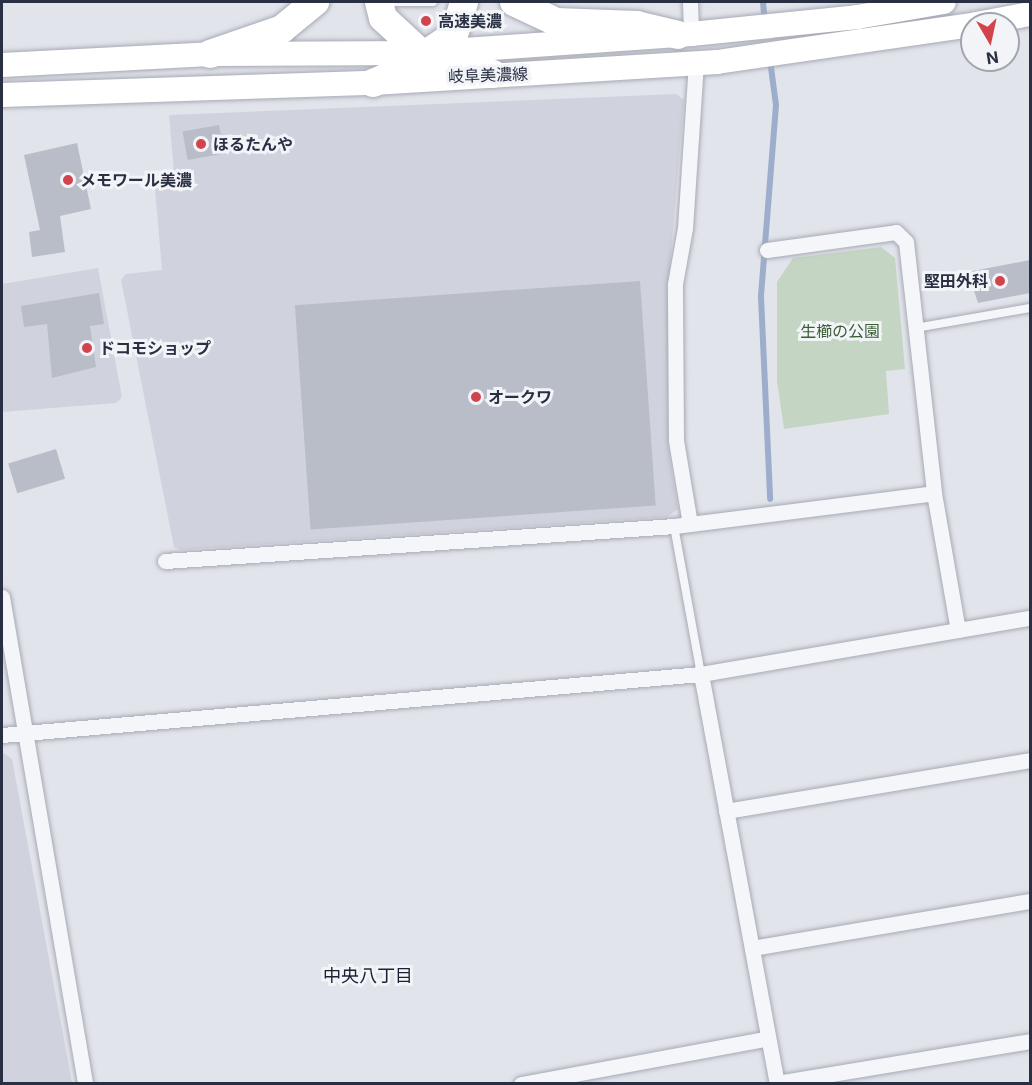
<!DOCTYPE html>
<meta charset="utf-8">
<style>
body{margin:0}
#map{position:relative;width:1032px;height:1085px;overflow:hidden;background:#e2e4eb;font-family:Inter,"Noto Sans JP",sans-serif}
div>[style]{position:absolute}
.built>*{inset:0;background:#d0d3dd}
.green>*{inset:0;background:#c5d5c3}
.stream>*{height:6px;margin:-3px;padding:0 3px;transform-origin:3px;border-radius:3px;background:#9caecb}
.building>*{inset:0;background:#b9bdc8;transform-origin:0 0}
.roads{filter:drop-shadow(0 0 2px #a7aab5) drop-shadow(0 0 2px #a7aab5)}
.lane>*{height:8px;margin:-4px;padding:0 4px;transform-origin:4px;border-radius:4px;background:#f5f6f9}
.street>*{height:15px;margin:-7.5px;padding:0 7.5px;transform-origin:7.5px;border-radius:7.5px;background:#f5f6f9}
.primary>*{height:24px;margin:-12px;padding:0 12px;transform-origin:12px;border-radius:12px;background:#fff}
.highway>*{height:28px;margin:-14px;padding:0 14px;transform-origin:14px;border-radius:14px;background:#fff}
.dots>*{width:16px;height:16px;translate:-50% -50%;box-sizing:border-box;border:3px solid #f2f4f8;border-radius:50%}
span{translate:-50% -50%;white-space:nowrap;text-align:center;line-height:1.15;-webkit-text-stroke:6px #f2f4f8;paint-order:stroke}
.poi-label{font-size:16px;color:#293043;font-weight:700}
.left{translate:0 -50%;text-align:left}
.right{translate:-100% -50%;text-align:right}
.street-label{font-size:16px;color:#293043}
.park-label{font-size:16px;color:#3a5f36}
.neighbourhood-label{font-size:18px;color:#1b2134}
.frame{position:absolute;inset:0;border:3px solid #293043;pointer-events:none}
.north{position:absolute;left:960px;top:12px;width:60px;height:60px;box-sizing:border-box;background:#f2f4f8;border:2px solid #a2a6b0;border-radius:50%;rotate:171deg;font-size:16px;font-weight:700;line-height:24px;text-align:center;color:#293043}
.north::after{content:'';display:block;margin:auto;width:21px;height:27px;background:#d2444c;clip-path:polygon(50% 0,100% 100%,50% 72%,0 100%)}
</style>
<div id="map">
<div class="built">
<div style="clip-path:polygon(676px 94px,684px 100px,669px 278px,668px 447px,678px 509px,667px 517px,181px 550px,174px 547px,121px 280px,126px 274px,162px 270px,155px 189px,175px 184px,169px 115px)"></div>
<div style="clip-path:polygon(98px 268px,122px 397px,116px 403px,2px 412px,2px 284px)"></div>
<div style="clip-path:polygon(2px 752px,12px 759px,72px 1083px,2px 1083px)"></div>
</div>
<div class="green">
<div style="clip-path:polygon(881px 247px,895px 258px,905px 369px,886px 371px,889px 414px,784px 429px,777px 381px,777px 282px,793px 258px)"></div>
</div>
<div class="stream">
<div style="left:763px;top:2px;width:21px;rotate:85deg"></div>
<div style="left:770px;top:60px;width:45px;rotate:82.4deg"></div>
<div style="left:776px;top:105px;width:193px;rotate:94.5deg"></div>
<div style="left:761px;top:297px;width:202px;rotate:87.4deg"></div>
</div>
<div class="building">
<div style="left:219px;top:125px;width:29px;height:37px;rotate:80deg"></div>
<div style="clip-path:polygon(77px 143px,91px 209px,60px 216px,65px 252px,32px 257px,29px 232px,40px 230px,24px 155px)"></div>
<div style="clip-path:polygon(1030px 260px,1030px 293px,978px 303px,968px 272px)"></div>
<div style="left:640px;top:281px;width:225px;height:346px;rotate:86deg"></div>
<div style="clip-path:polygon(99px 293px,104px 324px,90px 326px,96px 367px,52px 378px,47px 324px,24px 327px,21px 306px)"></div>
<div style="left:56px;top:449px;width:31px;height:50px;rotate:73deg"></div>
</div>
<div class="roads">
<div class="lane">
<div style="left:393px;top:2px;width:40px"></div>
<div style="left:915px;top:328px;width:117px;rotate:-9.9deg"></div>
<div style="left:674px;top:526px;width:150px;rotate:79.7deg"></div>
</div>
<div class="street">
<div style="left:690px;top:2px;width:32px;rotate:88deg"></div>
<div style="left:767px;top:250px;width:130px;rotate:-7.9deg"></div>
<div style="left:896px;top:232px;width:14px;rotate:45deg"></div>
<div style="left:906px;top:242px;width:253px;rotate:83.6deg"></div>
<div style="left:934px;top:493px;width:139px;rotate:80.1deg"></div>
<div style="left:690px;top:524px;width:85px;rotate:-99.5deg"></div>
<div style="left:676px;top:440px;width:156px;rotate:-90.4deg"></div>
<div style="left:675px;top:284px;width:57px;rotate:-79.9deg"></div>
<div style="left:685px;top:228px;width:165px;rotate:-86.2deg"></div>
<div style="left:165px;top:561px;width:510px;rotate:-3.93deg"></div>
<div style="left:674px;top:526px;width:262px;rotate:-7.2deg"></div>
<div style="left:2px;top:597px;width:494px;rotate:80.3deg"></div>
<div style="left:701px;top:674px;width:417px;rotate:79.5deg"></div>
<div style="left:2px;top:735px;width:702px;rotate:-4.99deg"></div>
<div style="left:701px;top:674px;width:334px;rotate:-9.7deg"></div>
<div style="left:726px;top:811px;width:308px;rotate:-9.5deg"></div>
<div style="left:752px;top:948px;width:282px;rotate:-9.6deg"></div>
<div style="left:777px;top:1083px;width:256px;rotate:-9.4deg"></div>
<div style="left:521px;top:1084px;width:251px;rotate:-10.5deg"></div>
</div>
<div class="primary">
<div style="left:976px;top:24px;width:55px;rotate:-10.5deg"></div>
<div style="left:2px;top:65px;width:208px;rotate:-3deg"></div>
<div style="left:210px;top:54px;width:211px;rotate:-0.3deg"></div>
<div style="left:421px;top:53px;width:271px;rotate:-4deg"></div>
<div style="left:691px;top:34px;width:167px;rotate:-5.8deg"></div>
<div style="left:857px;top:17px;width:88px;rotate:-9.8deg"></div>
<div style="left:2px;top:95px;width:371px;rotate:-1.9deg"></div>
<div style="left:373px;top:83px;width:345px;rotate:-3.5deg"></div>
<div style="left:717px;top:62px;width:258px;rotate:-8.3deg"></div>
</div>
<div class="highway">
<div style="left:379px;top:2px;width:16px;rotate:76deg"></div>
<div style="left:383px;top:18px;width:52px;rotate:42.6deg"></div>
<div style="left:421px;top:53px;width:75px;rotate:16.3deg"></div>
<div style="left:514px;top:2px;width:47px;rotate:25.5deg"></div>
<div style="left:556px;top:22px;width:81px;rotate:2.1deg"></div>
<div style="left:637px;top:25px;width:42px;rotate:13.7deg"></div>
<div style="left:210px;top:54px;width:76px;rotate:-19.1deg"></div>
<div style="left:282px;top:29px;width:43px;rotate:-39.3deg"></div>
<div style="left:373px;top:83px;width:28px;rotate:-23deg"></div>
<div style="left:399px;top:72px;width:66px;rotate:-33.9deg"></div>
<div style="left:454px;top:35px;width:34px;rotate:-73deg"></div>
</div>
</div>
<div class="dots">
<div style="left:426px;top:21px;background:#d2444c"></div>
<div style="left:201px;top:144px;background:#d2444c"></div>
<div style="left:68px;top:180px;background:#d2444c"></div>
<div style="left:1000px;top:281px;background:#d2444c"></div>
<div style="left:87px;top:348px;background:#d2444c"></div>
<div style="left:476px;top:397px;background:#d2444c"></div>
</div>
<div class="poi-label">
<span class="left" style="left:438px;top:21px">高速美濃</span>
<span class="left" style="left:213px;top:144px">ほるたんや</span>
<span class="left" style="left:80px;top:180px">メモワール美濃</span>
<span class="right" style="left:988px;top:281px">堅田外科</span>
<span class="left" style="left:99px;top:348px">ドコモショップ</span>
<span class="left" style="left:488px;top:397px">オークワ</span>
</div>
<div class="street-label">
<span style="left:488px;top:75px;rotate:-2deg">岐阜美濃線</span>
</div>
<div class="park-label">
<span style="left:840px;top:331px">生櫛の公園</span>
</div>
<div class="neighbourhood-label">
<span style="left:368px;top:976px">中央八丁目</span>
</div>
<div class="frame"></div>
<div class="north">N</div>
</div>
